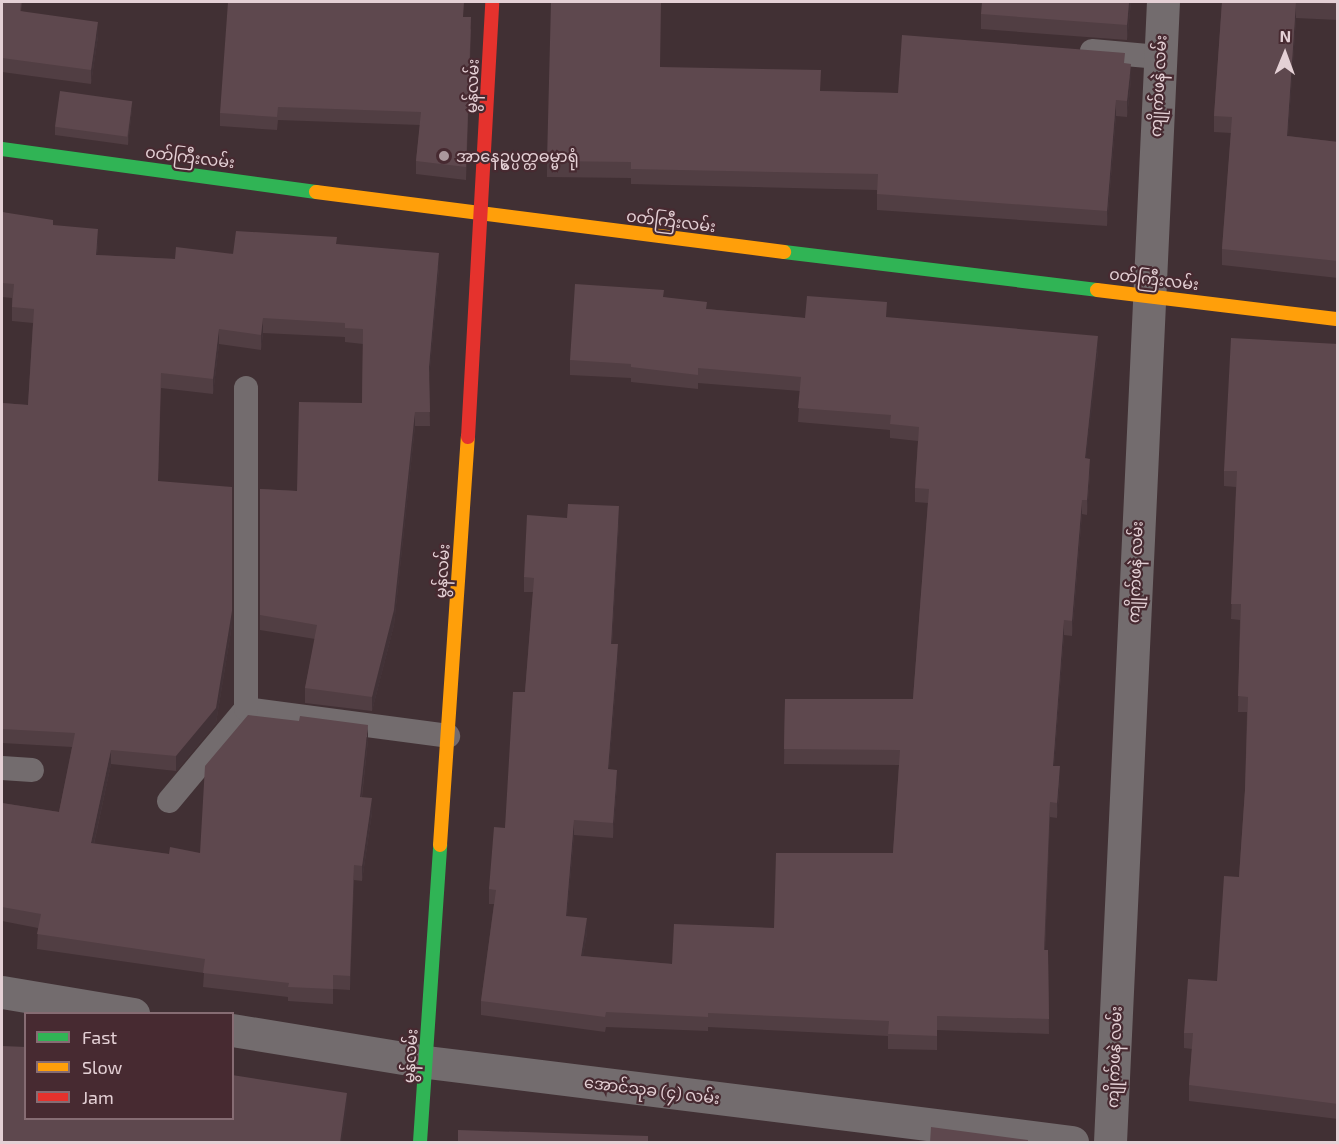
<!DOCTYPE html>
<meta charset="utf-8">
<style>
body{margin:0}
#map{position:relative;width:1339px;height:1144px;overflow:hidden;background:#413034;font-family:"Exo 2","Noto Sans Myanmar",sans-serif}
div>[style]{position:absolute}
.lane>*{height:24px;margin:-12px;padding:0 12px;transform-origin:12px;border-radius:12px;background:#736c6e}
.street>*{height:33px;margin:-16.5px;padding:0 16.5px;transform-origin:16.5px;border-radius:16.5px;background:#736c6e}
.fast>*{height:14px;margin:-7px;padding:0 7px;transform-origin:7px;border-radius:7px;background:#30b455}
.slow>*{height:14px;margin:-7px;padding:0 7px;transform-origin:7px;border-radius:7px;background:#ff9f0a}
.jam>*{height:14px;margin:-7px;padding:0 7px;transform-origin:7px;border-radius:7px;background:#e5322d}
.wall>*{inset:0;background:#513e43}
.shaded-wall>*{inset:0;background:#423237}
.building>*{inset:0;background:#5e484e;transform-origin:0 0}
.dots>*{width:16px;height:16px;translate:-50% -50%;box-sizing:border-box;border:3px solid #472a31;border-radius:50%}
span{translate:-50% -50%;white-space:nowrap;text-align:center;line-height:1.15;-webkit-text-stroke:4.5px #472a31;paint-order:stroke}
.street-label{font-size:16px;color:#e4d0d5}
.poi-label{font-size:16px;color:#e4d0d5}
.left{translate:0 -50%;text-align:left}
.frame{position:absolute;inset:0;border:3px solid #e4d0d5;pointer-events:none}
.legend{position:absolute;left:24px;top:1012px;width:210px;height:108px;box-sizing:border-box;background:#472a31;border:2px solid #866c73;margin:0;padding:8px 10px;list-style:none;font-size:18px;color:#e4d0d5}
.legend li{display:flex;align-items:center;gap:12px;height:30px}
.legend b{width:30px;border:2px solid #866c73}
.north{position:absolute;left:1255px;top:24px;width:60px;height:60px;-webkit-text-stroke:4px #472a31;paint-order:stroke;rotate:1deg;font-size:16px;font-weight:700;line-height:24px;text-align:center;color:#e4d0d5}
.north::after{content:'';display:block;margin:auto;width:21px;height:27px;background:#e4d0d5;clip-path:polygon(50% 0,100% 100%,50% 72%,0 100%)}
</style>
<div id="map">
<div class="lane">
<div style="left:1092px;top:51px;width:67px;rotate:5.1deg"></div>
<div style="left:246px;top:709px;width:204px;rotate:7.6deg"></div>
<div style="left:2px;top:768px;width:30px;rotate:4deg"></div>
<div style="left:169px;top:801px;width:120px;rotate:-50.1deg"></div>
<div style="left:246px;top:709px;width:321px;rotate:-90deg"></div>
</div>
<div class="street">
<div style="left:2px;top:992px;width:133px;rotate:9.5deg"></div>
<div style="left:232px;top:1030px;width:198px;rotate:9.3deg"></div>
<div style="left:427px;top:1062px;width:650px;rotate:7.07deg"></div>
<div style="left:1110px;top:1142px;width:1141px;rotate:-87.34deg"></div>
</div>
<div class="fast">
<div style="left:2px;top:149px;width:317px;rotate:7.8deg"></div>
<div style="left:784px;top:252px;width:315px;rotate:6.9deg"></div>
<div style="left:420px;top:1142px;width:298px;rotate:-86.1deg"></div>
</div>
<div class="slow">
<div style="left:316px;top:192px;width:472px;rotate:7.3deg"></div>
<div style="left:1097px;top:290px;width:243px;rotate:6.9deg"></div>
<div style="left:440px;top:845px;width:409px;rotate:-86.1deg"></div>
</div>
<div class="jam">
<div style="left:468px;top:437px;width:436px;rotate:-86.8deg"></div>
</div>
<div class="wall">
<div style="clip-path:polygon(2px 2px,22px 2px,21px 11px,98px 36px,91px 84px,2px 72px)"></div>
<div style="clip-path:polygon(1131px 2px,1127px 40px,981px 29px,981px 14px)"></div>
<div style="clip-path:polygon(1222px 2px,1338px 2px,1338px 20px,1296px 18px,1288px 136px,1338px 142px,1338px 278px,1222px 265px,1222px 249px,1231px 133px,1214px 132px,1214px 116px)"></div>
<div style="clip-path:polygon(464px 17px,471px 30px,466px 180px,416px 174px,416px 161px,420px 125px,278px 120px,277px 130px,220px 126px,220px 113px)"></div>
<div style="clip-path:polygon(1125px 64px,1131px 80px,1127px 117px,1116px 116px,1107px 226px,877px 210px,877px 190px,631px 184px,631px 178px,547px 177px,547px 161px,660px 67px,820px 91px,898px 93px)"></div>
<div style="clip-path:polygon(132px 109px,128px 145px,55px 135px,55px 127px)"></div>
<div style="clip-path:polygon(2px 212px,53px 225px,98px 243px,97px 255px,175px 259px,337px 244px,439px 268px,429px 379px,430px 426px,415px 426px,394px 625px,372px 711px,305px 703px,305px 688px,315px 639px,260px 630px,260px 489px,297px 491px,362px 403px,363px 344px,345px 342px,345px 337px,263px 333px,261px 350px,219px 344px,213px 394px,161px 388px,158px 481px,232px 625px,216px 723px,176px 771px,111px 764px,94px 844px,169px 854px,200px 853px,368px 740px,362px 797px,372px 813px,362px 881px,354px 880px,350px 990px,333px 989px,333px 1004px,288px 1001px,288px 997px,203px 987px,204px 973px,37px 949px,38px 928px,2px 921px,2px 803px,59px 812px,72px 747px,2px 743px,2px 403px,28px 405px,33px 323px,12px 321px,12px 298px,2px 297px)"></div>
<div style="clip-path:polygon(664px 297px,707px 309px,805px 318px,887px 318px,1098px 351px,1086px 458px,1090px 473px,1087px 515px,1082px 514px,1072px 636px,1064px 635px,1054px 766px,1060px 781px,1057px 818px,1050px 817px,1045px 950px,1048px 950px,1049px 1034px,937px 1030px,937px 1050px,888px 1049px,888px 1036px,708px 1027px,708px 1031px,606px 1027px,605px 1032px,481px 1015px,481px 1001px,494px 904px,489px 904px,489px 889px,505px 828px,525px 692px,533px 592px,524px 592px,524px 577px,619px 521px,612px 644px,618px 659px,609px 769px,617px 784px,613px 838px,574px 835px,567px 916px,587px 933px,583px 956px,672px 964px,774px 928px,893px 853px,899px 765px,784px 764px,785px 699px,913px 699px,928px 503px,915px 502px,915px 488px,918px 441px,890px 438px,890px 430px,798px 422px,800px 391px,698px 383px,698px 389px,631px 382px,631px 378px,570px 375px,570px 360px)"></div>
<div style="clip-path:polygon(1338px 344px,1338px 1119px,1189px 1101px,1189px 1085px,1192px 1049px,1184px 1048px,1184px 1033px,1217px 981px,1239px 877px,1245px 790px,1247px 712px,1238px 712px,1240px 620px,1231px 619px,1236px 487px,1224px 486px,1224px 471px)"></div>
</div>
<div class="shaded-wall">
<div style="clip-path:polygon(1129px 2px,1131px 2px,1127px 40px,1127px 25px)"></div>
<div style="clip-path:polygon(1296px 2px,1296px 18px,1287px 152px,1287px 136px)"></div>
<div style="clip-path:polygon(98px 22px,98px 36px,91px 84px,91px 70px)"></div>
<div style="clip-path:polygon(1131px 64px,1131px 80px,1127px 117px,1127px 101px)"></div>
<div style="clip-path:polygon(1116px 100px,1116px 116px,1107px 226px,1107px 211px)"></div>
<div style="clip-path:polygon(132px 101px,132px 109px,128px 145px,128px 137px)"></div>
<div style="clip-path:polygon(98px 229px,98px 243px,96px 269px,96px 255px)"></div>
<div style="clip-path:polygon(439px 253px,439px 268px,429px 381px,429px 367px)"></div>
<div style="clip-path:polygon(263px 318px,263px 333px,261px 350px,261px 335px)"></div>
<div style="clip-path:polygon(219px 329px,219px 344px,213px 394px,213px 379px)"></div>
<div style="clip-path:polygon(1098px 336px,1098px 351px,1085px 473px,1085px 458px)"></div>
<div style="clip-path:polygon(415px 412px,415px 426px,394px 625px,372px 711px,372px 697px)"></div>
<div style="clip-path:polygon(1090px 459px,1090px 473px,1087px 515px,1087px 500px)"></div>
<div style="clip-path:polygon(1082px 500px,1082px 514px,1072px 636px,1072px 621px)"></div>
<div style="clip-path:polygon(619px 506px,619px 521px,611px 659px,611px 644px)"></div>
<div style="clip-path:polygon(232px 611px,232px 625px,216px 723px,176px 771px,176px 756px)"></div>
<div style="clip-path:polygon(1064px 620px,1064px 635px,1053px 780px,1053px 766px)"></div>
<div style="clip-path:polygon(618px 644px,618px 659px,608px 783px,608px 769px)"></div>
<div style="clip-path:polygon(368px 725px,368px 740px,360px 811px,360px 797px)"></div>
<div style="clip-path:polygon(111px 750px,111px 764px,91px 857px,91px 843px)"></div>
<div style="clip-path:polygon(1060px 766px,1060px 781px,1057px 818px,1057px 803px)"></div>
<div style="clip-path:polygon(617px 770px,617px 784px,613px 838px,613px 823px)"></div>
<div style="clip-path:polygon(372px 798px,372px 813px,362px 881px,362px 866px)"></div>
<div style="clip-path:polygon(1050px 802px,1050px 817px,1044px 964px,1044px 950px)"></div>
<div style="clip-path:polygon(574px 820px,574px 835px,566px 930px,566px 916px)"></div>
<div style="clip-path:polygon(354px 865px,354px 880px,350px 990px,350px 976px)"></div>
<div style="clip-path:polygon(587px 918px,587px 933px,581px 970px,581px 956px)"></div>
<div style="clip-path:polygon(347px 1093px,347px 1108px,342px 1143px,340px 1143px)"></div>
</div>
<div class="building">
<div style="clip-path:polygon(2px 2px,21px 2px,20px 11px,98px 22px,91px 70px,2px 58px)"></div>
<div style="clip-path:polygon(228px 2px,464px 2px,463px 17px,471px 17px,466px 167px,416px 161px,421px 112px,278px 107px,277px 117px,220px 113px)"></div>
<div style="clip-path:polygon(551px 2px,661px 2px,660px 67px,821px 70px,820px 91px,898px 93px,902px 35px,1125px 53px,1124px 63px,1131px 64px,1127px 101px,1116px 100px,1107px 211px,877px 194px,878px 174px,631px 169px,631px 162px,547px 161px)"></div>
<div style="clip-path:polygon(982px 2px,1129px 2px,1127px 25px,981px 14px)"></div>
<div style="clip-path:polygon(1222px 2px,1338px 2px,1338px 4px,1296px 2px,1287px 136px,1338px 142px,1338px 261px,1222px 249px,1232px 117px,1214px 116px)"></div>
<div style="left:60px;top:91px;width:73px;height:36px;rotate:8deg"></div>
<div style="clip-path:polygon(2px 212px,53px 220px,53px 225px,98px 229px,96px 255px,175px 259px,176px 247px,233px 254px,236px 231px,337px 237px,336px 244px,439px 253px,429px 367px,430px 412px,415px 412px,394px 610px,372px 697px,305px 688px,317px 625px,260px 615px,260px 489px,297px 491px,299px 402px,362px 403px,363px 329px,345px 328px,345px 323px,263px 318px,261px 335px,219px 329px,213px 379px,161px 373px,158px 481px,232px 487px,232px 611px,216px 708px,176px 756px,111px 750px,91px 843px,169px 854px,170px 847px,200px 853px,205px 766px,248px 715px,299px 721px,300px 716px,368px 725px,360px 797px,372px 798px,362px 866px,354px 865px,350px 976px,333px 975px,333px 989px,288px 987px,289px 983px,203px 973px,205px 959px,37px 934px,41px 914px,2px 907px,2px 803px,59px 812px,75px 733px,2px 729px,2px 403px,28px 405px,34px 309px,12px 307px,14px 284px,2px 283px)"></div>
<div style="clip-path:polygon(575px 284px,664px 290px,663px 297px,707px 302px,706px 309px,805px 318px,807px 296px,887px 302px,886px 317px,1098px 336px,1085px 458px,1090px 459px,1087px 500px,1082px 500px,1072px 621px,1064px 620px,1053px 766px,1060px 766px,1057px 803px,1050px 802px,1044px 950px,1048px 950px,1049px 1019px,937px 1016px,937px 1036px,888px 1034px,889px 1021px,708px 1013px,708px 1017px,606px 1012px,605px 1017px,481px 1001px,496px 890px,489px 889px,494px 827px,505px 828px,513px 692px,525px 692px,534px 578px,524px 577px,527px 515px,567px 518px,568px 504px,619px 506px,611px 644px,618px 644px,608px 769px,617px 770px,613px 823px,574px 820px,566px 916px,587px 918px,581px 956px,672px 964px,674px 924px,774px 928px,776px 853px,893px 853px,900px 750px,784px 749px,785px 699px,913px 699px,929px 489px,915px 488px,919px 427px,890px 424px,891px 415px,798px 408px,801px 377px,698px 368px,698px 375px,631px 367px,631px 364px,570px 360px)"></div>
<div style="clip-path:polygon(1231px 338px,1338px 344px,1338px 1104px,1189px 1085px,1193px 1033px,1184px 1033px,1188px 979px,1217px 981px,1224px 876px,1239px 877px,1245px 790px,1248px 697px,1238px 696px,1241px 604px,1231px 604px,1237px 471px,1224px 471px)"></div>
<div style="clip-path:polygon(2px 1046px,26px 1047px,26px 1119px,232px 1119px,232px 1075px,347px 1093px,340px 1143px,2px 1143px)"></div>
<div style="clip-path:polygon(931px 1127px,1028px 1140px,1028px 1143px,930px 1143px)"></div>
<div style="clip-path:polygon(458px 1130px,648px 1136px,648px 1143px,458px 1143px)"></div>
</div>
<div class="dots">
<div style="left:444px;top:156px;background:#ab989d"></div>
</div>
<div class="street-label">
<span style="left:472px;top:86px;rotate:-88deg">မွန်လမ်း</span>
<span style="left:1158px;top:86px;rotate:-87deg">ကျိုက်ဖနဲ လမ်း</span>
<span style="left:190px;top:157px;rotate:7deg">၀တ်ကြီးလမ်း</span>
<span style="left:671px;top:221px;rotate:7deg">၀တ်ကြီးလမ်း</span>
<span style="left:1154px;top:279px;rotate:7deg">၀တ်ကြီးလမ်း</span>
<span style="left:442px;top:571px;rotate:-86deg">မွန်လမ်း</span>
<span style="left:1135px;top:572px;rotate:-88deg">ကျိုက်ဖနဲ လမ်း</span>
<span style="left:410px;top:1056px;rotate:-86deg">မွန်လမ်း</span>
<span style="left:1114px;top:1057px;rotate:-88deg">ကျိုက်ဖနဲ လမ်း</span>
<span style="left:652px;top:1090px;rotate:7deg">အောင်သုခ (၄) လမ်း</span>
</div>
<div class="poi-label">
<span class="left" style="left:456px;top:156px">အာနေဥ္စပ္ပတ္တဓမ္မာရုံ</span>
</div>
<div class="frame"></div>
<ul class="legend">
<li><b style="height:8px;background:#30b455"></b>Fast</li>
<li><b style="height:8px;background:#ff9f0a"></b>Slow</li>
<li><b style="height:8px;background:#e5322d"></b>Jam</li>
</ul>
<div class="north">N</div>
</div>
